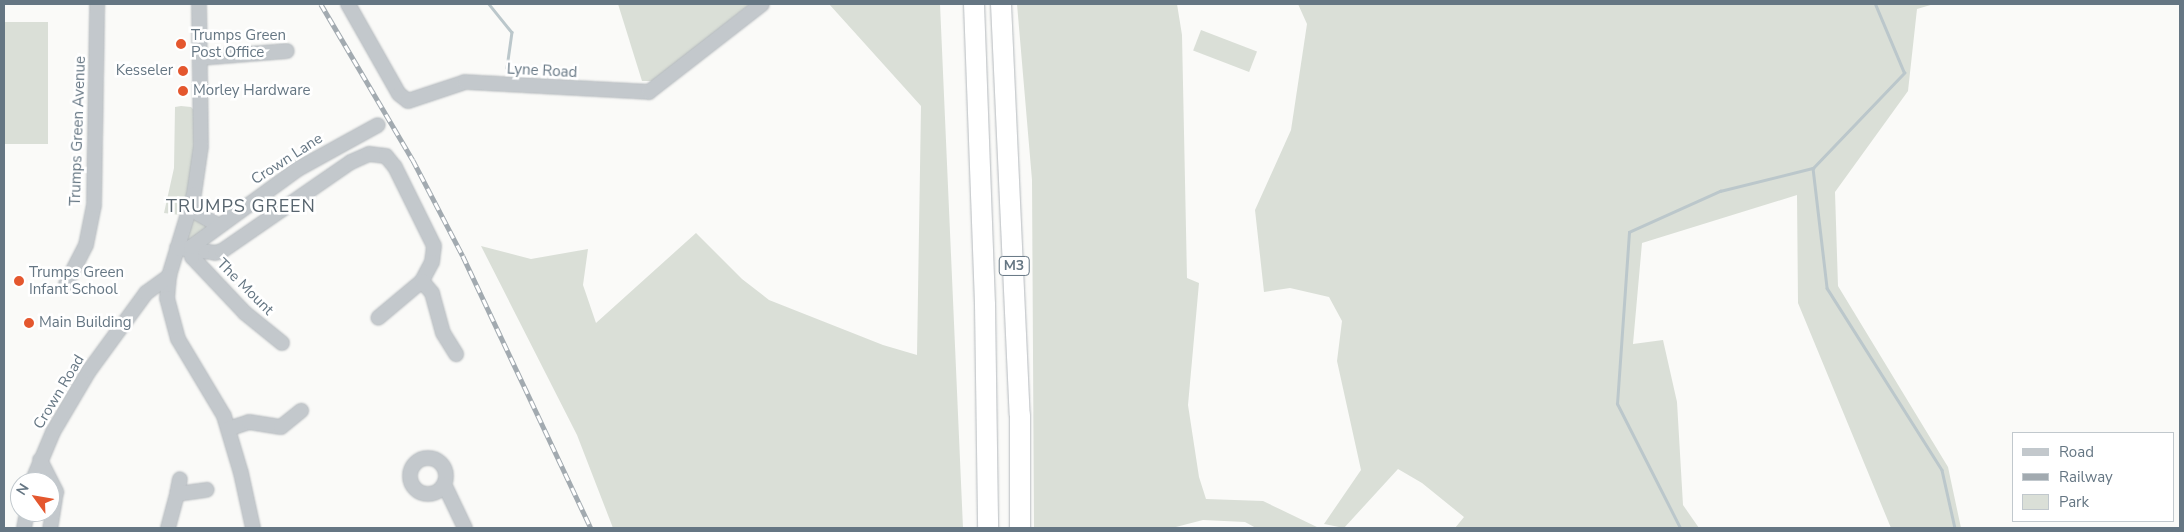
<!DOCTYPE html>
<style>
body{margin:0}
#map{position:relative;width:2184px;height:532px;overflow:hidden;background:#fafaf8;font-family:"Nunito Sans",sans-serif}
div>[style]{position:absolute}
.green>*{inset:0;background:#dadfd7;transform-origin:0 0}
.stream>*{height:2.5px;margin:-1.25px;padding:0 1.25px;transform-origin:1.25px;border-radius:1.25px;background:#bbc7cb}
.roads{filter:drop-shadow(0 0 1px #b4b9bd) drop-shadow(0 0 1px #b4b9bd)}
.minor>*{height:14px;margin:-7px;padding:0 7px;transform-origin:7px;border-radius:7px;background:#c3c8cc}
.minor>.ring{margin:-7px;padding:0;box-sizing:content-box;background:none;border:14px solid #c3c8cc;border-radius:50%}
.highway>*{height:20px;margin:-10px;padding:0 10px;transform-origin:10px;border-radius:10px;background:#fff}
.rail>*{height:4.5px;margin-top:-2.25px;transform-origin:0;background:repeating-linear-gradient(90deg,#fff 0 8px,#a2aab0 0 16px);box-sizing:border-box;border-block:1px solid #a2aab0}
.dots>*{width:14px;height:14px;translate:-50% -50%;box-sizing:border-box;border:2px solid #fff;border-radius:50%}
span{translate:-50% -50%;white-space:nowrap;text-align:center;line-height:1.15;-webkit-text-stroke:5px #fff;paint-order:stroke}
.shield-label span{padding:1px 4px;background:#fff;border:1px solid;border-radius:4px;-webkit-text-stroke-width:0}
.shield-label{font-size:14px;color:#657683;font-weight:700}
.poi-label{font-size:15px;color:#657683}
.left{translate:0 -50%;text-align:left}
.right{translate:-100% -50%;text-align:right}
.street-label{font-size:15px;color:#657683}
.quarter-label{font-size:18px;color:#57646e;letter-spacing:1px}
.frame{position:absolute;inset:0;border:5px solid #657683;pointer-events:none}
.legend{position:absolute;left:2012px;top:432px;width:162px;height:90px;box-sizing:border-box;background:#fff;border:1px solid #c1c8cd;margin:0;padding:6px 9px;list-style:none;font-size:15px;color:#657683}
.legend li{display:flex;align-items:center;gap:10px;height:25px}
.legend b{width:25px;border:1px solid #c1c8cd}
.north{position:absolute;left:10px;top:472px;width:50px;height:50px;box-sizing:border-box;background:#fff;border:1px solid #c1c8cd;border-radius:50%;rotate:302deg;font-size:14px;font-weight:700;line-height:20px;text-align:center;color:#657683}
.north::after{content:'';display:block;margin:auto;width:18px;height:22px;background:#e4572e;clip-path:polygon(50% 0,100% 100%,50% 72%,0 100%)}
</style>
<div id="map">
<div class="green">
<div style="clip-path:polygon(618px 4px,750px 4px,654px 81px,642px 81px)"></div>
<div style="clip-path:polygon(829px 4px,940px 4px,963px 528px,613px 528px,577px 435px,481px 246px,531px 259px,588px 249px,583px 285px,596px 323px,696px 233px,742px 279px,769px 300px,883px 345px,917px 355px,921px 106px)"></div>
<div style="clip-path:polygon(1017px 4px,1177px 4px,1182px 35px,1187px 278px,1199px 283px,1188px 405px,1199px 477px,1206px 499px,1263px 501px,1319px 528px,1256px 528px,1245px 522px,1203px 520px,1172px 528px,1034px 528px,1032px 180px)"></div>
<div style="clip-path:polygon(1298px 4px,1934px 4px,1917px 9px,1908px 91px,1835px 192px,1838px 286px,1948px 467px,1961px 528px,1891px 528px,1798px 303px,1797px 195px,1642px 243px,1633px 344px,1663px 340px,1677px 402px,1683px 505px,1699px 528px,1455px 528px,1464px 517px,1422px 483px,1398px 469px,1344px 528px,1324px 524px,1361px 470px,1337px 361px,1342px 321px,1329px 297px,1290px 288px,1264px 292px,1255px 210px,1291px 130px,1307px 24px)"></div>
<div style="left:4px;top:22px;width:44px;height:122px"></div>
<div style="left:1201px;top:30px;width:60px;height:22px;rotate:21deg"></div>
<div style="clip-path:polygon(181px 106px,191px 107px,198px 114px,192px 181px,180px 215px,164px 213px,174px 168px,175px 107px)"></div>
<div style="clip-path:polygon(192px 217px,208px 226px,187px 245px,184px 239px)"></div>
</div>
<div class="stream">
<div style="left:489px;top:4px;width:36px;rotate:51deg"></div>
<div style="left:512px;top:32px;width:36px;rotate:98deg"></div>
<div style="left:1813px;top:168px;width:121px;rotate:83.3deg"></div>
<div style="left:1827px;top:288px;width:215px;rotate:57.7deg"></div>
<div style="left:1942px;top:470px;width:59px;rotate:77.4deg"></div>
<div style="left:1680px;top:528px;width:139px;rotate:-116.9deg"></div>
<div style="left:1617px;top:404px;width:172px;rotate:-86deg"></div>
<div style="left:1629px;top:232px;width:100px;rotate:-24.3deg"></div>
<div style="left:1720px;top:191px;width:96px;rotate:-13.9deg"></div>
<div style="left:1813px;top:168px;width:132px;rotate:-46.2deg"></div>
<div style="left:1904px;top:73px;width:75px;rotate:-112.8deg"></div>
</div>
<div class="roads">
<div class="minor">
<div style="left:199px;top:4px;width:142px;rotate:89.2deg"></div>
<div style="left:201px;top:146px;width:49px;rotate:98.3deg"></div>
<div style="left:194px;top:194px;width:86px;rotate:107deg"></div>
<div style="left:169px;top:276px;width:22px;rotate:95deg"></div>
<div style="left:167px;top:298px;width:42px;rotate:75deg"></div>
<div style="left:178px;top:339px;width:90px;rotate:59.1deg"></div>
<div style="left:224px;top:416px;width:59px;rotate:73.4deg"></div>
<div style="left:241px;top:473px;width:56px;rotate:77.7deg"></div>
<div style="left:348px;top:4px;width:103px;rotate:60.5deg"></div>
<div style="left:399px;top:94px;width:11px;rotate:38deg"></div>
<div style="left:408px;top:101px;width:60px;rotate:-18.4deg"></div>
<div style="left:465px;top:82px;width:184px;rotate:3.1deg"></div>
<div style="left:649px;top:92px;width:143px;rotate:-37.9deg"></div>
<div style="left:200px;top:58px;width:87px;rotate:-4.6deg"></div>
<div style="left:190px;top:209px;width:32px;rotate:30deg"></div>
<div style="left:177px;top:248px;width:38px;rotate:7deg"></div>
<div style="left:215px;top:253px;width:7px;rotate:-16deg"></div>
<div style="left:222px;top:251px;width:157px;rotate:-34.6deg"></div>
<div style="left:351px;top:162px;width:20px;rotate:-24deg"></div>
<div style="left:369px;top:154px;width:17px;rotate:7deg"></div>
<div style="left:386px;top:156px;width:14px;rotate:51deg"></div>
<div style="left:395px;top:167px;width:88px;rotate:63.7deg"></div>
<div style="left:434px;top:246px;width:16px;rotate:97deg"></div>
<div style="left:432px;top:262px;width:21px;rotate:118deg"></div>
<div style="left:422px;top:281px;width:57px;rotate:139.9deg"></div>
<div style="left:422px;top:281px;width:16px;rotate:50deg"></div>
<div style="left:432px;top:293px;width:41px;rotate:74.6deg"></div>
<div style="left:443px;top:333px;width:25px;rotate:58deg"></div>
<div style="left:66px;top:284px;width:44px;rotate:-62.9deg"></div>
<div style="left:86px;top:245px;width:41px;rotate:-78.7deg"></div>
<div style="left:94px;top:205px;width:201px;rotate:-89.1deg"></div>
<div style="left:282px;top:343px;width:48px;rotate:-141deg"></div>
<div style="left:245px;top:313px;width:77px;rotate:-133.4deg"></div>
<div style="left:192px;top:257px;width:10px;rotate:-96deg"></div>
<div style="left:191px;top:247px;width:132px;rotate:-36.1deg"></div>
<div style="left:298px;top:169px;width:91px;rotate:-28.8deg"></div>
<div style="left:228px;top:429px;width:22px;rotate:-18deg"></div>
<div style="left:249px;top:422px;width:32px;rotate:9deg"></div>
<div style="left:281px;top:427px;width:26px;rotate:-39deg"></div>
<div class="ring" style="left:410px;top:458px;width:22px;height:22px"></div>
<div style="left:40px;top:460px;width:36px;rotate:63deg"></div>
<div style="left:56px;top:492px;width:36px;rotate:99deg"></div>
<div style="left:32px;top:482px;width:54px;rotate:-67.2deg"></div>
<div style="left:53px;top:432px;width:71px;rotate:-59.5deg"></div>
<div style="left:89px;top:371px;width:97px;rotate:-53.8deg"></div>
<div style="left:146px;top:293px;width:29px;rotate:-36deg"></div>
<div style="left:444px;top:484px;width:49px;rotate:64.5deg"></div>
<div style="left:177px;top:494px;width:15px;rotate:-79deg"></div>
<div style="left:24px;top:528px;width:16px;rotate:-79deg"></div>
<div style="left:168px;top:528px;width:35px;rotate:-75deg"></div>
<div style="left:177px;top:494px;width:30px;rotate:-8deg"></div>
</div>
<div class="highway">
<div style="left:974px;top:4px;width:301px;rotate:87.9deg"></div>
<div style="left:985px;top:305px;width:223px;rotate:89.2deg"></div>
<div style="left:1001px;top:4px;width:411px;rotate:87.4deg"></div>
<div style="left:1020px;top:415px;width:113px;rotate:90deg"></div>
</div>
</div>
<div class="rail">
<div style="left:321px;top:4px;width:181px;rotate:59.5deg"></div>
<div style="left:413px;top:160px;width:108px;rotate:62.5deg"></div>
<div style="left:463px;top:256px;width:301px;rotate:64.8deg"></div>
</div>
<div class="dots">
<div style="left:181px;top:44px;background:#e4572e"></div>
<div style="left:183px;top:71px;background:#e4572e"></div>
<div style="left:183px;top:91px;background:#e4572e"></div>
<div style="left:19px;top:281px;background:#e4572e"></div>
<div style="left:29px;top:323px;background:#e4572e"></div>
</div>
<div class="shield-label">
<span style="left:1014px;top:266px">M3</span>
</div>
<div class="poi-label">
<span class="left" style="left:191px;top:44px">Trumps Green<br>Post Office</span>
<span class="right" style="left:173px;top:71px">Kesseler</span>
<span class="left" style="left:193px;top:91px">Morley Hardware</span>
<span class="left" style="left:29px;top:281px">Trumps Green<br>Infant School</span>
<span class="left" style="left:39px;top:323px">Main Building</span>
</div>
<div class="street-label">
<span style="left:542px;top:71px;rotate:3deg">Lyne Road</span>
<span style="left:78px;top:131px;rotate:-88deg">Trumps Green Avenue</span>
<span style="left:287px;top:159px;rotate:-33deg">Crown Lane</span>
<span style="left:245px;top:287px;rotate:45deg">The Mount</span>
<span style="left:59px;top:392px;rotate:-59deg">Crown Road</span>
</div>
<div class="quarter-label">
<span style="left:241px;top:206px">TRUMPS GREEN</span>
</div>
<div class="frame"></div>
<ul class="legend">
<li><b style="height:6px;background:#c3c8cc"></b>Road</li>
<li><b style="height:6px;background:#a2aab0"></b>Railway</li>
<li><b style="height:14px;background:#dadfd7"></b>Park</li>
</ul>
<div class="north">N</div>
</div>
